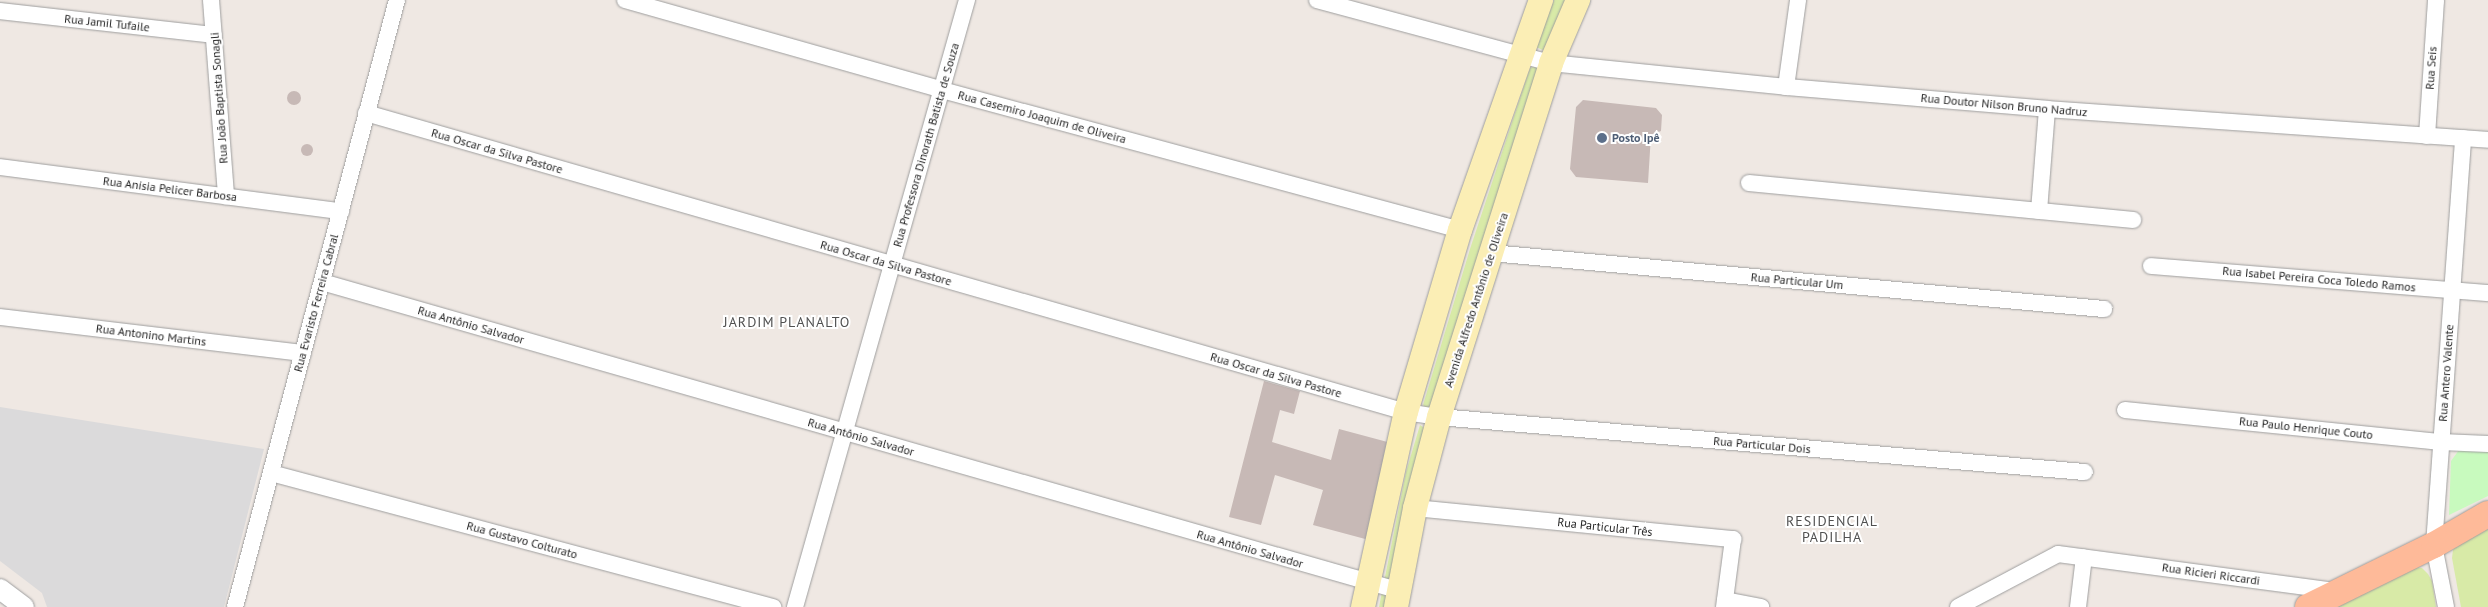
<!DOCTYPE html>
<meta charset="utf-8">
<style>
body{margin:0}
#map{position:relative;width:2488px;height:607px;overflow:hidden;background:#efe8e3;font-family:"PT Sans",sans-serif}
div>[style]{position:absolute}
.residential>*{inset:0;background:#dbdadb}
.grass>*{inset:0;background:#d8eaa7}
.park>*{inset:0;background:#c8fabe}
.building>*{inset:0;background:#c7b9b6}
.round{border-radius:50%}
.roads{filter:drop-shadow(0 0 1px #9e9e9e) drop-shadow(0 0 1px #9e9e9e)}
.minor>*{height:16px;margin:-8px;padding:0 8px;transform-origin:8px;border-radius:8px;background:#fff}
.tertiary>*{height:20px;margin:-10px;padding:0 10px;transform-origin:10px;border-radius:10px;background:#fff}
.secondary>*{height:24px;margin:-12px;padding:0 12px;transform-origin:12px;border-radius:12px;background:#fbeeb5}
.primary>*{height:26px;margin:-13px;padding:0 13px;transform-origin:13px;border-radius:13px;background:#feba99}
.dots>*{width:14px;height:14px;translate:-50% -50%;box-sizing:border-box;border:2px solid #fff;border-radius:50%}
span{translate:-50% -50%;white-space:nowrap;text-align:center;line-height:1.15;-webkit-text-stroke:4px #fff;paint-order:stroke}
.street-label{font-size:12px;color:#1d1d1d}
.service-label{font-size:12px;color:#4e5e75;font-weight:700}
.left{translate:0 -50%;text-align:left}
.neighbourhood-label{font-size:14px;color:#505050;letter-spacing:1px}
</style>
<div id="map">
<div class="residential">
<div style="clip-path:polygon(0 407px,264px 449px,224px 607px,47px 607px,42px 593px,0 561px)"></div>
</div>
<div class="grass">
<div style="clip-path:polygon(1554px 0,1567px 0,1549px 53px,1534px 46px)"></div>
<div style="clip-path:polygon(1539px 65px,1433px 408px,1427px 410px,1423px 405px,1470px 249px,1530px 68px)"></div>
<div style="clip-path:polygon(1420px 425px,1426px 429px,1390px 607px,1379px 607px,1406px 472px)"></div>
<div style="clip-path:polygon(2488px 526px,2488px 607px,2461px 607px,2452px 558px,2453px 550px,2457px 544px)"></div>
<div style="clip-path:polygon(2414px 567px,2422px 568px,2428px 574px,2432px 581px,2436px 607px,2332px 607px)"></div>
</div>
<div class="park">
<div style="clip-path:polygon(2459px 450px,2488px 452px,2488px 496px,2449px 515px,2451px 461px)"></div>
</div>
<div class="building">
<div class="round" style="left:287px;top:91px;width:14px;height:14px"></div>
<div style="clip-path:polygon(1583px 100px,1656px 108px,1662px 115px,1661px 131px,1651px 135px,1648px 183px,1576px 177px,1570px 169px,1576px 107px)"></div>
<div class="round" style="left:301px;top:144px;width:12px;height:12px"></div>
<div style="clip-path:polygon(1264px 381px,1300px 391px,1294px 414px,1280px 410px,1272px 442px,1331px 460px,1339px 429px,1395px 444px,1369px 540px,1313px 525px,1323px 490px,1275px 475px,1261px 525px,1229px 517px)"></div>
</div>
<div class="roads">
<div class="minor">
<div style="left:211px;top:0;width:197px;rotate:85.6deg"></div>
<div style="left:625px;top:0;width:330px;rotate:15.8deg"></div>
<div style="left:942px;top:90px;width:537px;rotate:15.12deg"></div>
<div style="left:1317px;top:0;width:242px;rotate:15.1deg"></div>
<div style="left:1551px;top:63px;width:236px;rotate:5.8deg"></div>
<div style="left:1786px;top:87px;width:262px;rotate:4.8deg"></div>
<div style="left:2047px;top:109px;width:442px;rotate:4deg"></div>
<div style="left:0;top:11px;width:215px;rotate:6.4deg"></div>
<div style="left:1786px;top:87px;width:88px;rotate:-82.1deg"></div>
<div style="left:366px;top:113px;width:1082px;rotate:16.04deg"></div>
<div style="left:1406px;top:412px;width:33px;rotate:9deg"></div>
<div style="left:1439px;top:417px;width:648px;rotate:4.87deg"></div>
<div style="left:2427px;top:136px;width:136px;rotate:-86.2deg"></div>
<div style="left:0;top:167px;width:344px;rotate:7.4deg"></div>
<div style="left:1749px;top:183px;width:386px;rotate:5.5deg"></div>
<div style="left:2039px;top:211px;width:102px;rotate:-85.5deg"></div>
<div style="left:1491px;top:253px;width:616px;rotate:5.22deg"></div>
<div style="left:2151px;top:266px;width:338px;rotate:4.6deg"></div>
<div style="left:322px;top:282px;width:1121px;rotate:15.99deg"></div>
<div style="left:0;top:317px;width:305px;rotate:6.8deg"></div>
<div style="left:2125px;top:410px;width:318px;rotate:5.8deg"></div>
<div style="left:2441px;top:442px;width:47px;rotate:2.4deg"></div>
<div style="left:271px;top:473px;width:520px;rotate:14.95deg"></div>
<div style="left:1415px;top:508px;width:320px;rotate:5.6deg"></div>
<div style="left:1733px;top:539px;width:69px;rotate:97.5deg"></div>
<div style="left:1725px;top:600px;width:37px;rotate:11deg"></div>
<div style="left:235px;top:607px;width:628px;rotate:-75.06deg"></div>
<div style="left:795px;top:607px;width:631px;rotate:-74.18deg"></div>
<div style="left:1958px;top:607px;width:113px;rotate:-27.9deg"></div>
<div style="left:2058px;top:554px;width:281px;rotate:7.6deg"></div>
<div style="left:2078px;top:607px;width:50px;rotate:-83.2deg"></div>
<div style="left:2446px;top:607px;width:63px;rotate:-101deg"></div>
<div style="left:2434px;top:545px;width:408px;rotate:-85.9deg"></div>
</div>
<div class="tertiary">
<div style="left:0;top:589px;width:30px;rotate:37deg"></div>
</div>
<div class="secondary">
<div style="left:1363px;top:607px;width:200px;rotate:-77.6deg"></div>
<div style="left:1406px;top:412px;width:190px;rotate:-73.5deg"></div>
<div style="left:1460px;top:230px;width:244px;rotate:-70.6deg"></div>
<div style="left:1396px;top:607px;width:101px;rotate:-79.1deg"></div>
<div style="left:1415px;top:508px;width:94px;rotate:-75.2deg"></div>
<div style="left:1439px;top:417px;width:371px;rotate:-72.4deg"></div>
<div style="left:1551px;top:63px;width:69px;rotate:-66.8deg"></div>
</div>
<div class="primary">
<div style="left:2308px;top:607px;width:140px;rotate:-26.2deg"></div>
<div style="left:2434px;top:545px;width:62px;rotate:-29.9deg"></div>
</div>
</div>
<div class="dots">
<div style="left:1602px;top:138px;background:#5c6f8a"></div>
</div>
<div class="street-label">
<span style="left:107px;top:23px;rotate:6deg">Rua Jamil Tufaile</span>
<span style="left:2431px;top:68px;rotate:-86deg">Rua Seis</span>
<span style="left:219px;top:98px;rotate:-94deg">Rua João Baptista Sonagli</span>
<span style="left:2004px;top:105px;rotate:5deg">Rua Doutor Nilson Bruno Nadruz</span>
<span style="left:1042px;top:117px;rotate:15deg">Rua Casemiro Joaquim de Oliveira</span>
<span style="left:926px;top:145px;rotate:-74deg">Rua Professora Dinorath Batista de Souza</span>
<span style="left:497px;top:151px;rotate:16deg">Rua Oscar da Silva Pastore</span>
<span style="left:170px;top:189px;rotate:7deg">Rua Anísia Pelicer Barbosa</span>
<span style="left:886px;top:263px;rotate:16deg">Rua Oscar da Silva Pastore</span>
<span style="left:2319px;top:279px;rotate:5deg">Rua Isabel Pereira Coca Toledo Ramos</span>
<span style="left:1797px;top:281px;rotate:5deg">Rua Particular Um</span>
<span style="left:1476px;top:300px;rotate:-72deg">Avenida Alfredo Antônio de Oliveira</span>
<span style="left:316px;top:303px;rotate:-75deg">Rua Evaristo Ferreira Cabral</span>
<span style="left:471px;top:325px;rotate:16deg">Rua Antônio Salvador</span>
<span style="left:151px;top:335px;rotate:7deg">Rua Antonino Martins</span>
<span style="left:2446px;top:373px;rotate:-86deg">Rua Antero Valente</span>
<span style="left:1276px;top:375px;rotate:16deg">Rua Oscar da Silva Pastore</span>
<span style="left:2306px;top:428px;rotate:6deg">Rua Paulo Henrique Couto</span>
<span style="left:861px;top:437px;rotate:16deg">Rua Antônio Salvador</span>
<span style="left:1762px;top:445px;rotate:5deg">Rua Particular Dois</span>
<span style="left:1605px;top:527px;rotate:6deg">Rua Particular Três</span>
<span style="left:522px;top:540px;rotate:15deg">Rua Gustavo Colturato</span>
<span style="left:1250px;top:549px;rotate:16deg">Rua Antônio Salvador</span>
<span style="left:2211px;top:574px;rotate:8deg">Rua Ricieri Riccardi</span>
</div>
<div class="service-label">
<span class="left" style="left:1612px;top:138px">Posto Ipê</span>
</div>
<div class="neighbourhood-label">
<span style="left:787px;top:322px">JARDIM PLANALTO</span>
<span style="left:1832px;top:529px">RESIDENCIAL<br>PADILHA</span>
</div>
</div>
